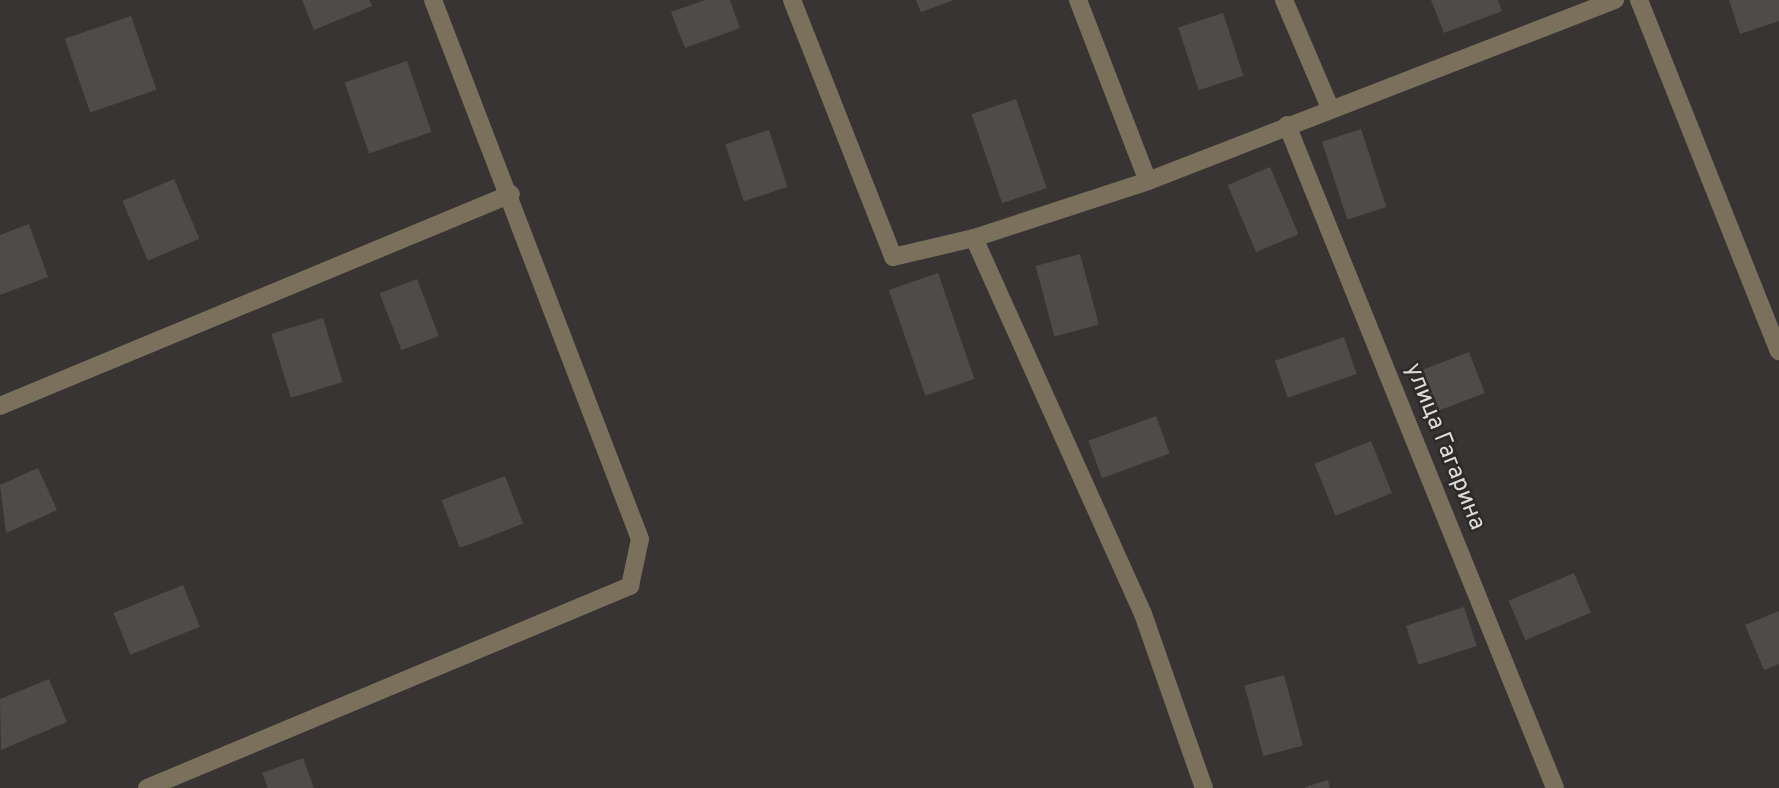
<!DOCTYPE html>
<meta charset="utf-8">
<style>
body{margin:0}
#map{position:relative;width:1779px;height:788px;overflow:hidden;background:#373433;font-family:Overpass,sans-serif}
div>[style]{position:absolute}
.building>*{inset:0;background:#4e4c4a;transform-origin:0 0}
.minor>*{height:18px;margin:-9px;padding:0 9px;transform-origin:9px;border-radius:9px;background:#7a705b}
span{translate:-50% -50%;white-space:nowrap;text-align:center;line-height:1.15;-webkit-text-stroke:5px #2d2a29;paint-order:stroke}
.street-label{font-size:24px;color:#dddcdb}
</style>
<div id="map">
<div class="building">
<div style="clip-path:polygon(302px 0,369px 0,372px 6px,314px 30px)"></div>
<div style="clip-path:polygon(705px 0,730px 0,740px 28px,685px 48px,671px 12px)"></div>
<div style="clip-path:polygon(916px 0,954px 0,921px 12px)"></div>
<div style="clip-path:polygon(1431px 0,1498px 0,1502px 11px,1444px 33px)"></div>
<div style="clip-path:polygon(1729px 0,1779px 0,1779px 21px,1740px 34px)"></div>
<div style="left:1223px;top:13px;width:66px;height:47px;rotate:72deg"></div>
<div style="left:131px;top:16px;width:78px;height:70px;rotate:71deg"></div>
<div style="left:407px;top:61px;width:75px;height:66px;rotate:71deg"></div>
<div style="left:1016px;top:99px;width:94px;height:47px;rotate:71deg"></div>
<div style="left:1361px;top:129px;width:82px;height:41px;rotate:72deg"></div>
<div style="left:769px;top:130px;width:60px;height:46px;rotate:72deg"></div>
<div style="left:1270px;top:167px;width:73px;height:46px;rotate:67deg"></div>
<div style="left:174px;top:179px;width:65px;height:56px;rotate:67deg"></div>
<div style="clip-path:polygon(29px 224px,48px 277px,0 295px,0 235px)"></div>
<div style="left:1080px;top:254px;width:73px;height:46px;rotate:75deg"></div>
<div style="left:938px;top:273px;width:112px;height:52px;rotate:71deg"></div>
<div style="left:417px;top:279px;width:61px;height:40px;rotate:69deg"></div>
<div style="left:323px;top:318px;width:67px;height:54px;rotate:73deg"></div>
<div style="left:1344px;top:337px;width:39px;height:73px;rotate:71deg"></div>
<div style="left:1469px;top:352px;width:44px;height:51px;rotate:69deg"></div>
<div style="left:1156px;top:416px;width:40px;height:72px;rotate:70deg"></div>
<div style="left:1371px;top:441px;width:56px;height:61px;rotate:68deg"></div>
<div style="clip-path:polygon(38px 468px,57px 510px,6px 533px,0 485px)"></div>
<div style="left:505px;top:476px;width:51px;height:68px;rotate:69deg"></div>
<div style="left:1574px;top:573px;width:43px;height:71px;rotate:67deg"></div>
<div style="left:183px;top:585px;width:45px;height:75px;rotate:68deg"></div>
<div style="left:1464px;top:607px;width:41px;height:61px;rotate:72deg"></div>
<div style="clip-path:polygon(1779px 611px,1779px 664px,1764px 670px,1745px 625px)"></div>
<div style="left:1284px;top:675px;width:73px;height:41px;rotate:75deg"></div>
<div style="clip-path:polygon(49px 679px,67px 722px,1px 750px,0 699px)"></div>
<div style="clip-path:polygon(303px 758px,314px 788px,268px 788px,262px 773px)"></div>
<div style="clip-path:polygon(1328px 780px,1330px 788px,1305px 788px,1305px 787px)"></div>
</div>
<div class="minor">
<div style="left:792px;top:0;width:276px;rotate:68.5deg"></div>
<div style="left:893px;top:257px;width:83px;rotate:-13.2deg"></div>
<div style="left:974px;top:238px;width:183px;rotate:-18.1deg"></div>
<div style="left:1148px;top:181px;width:501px;rotate:-21.19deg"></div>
<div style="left:1078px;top:0;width:194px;rotate:68.9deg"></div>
<div style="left:1284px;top:0;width:117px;rotate:66.9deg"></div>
<div style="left:1639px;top:0;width:378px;rotate:68.3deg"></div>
<div style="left:1287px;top:125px;width:715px;rotate:67.99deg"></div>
<div style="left:974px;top:238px;width:412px;rotate:65.8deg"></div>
<div style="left:1143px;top:614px;width:184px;rotate:70.7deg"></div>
<div style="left:0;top:406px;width:553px;rotate:-22.53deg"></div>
<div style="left:147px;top:788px;width:524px;rotate:-22.7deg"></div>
<div style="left:630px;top:586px;width:48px;rotate:-78deg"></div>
<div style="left:640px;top:539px;width:577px;rotate:-111.01deg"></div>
</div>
<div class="street-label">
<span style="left:1444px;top:447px;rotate:68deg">улица Гагарина</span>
</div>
</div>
